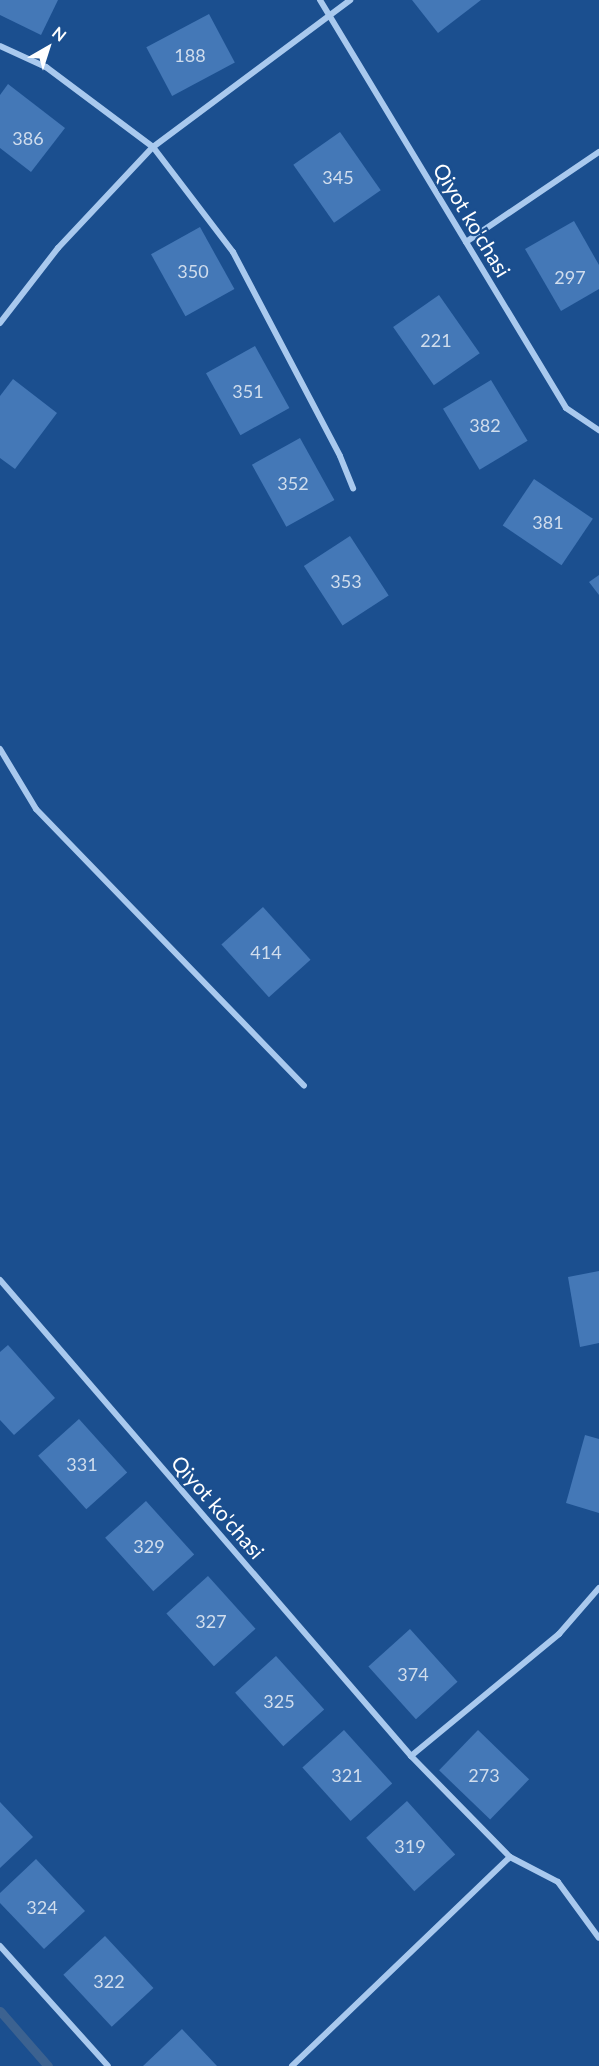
<!DOCTYPE html>
<style>
body{margin:0}
#map{position:relative;width:599px;height:2066px;overflow:hidden;background:#1b4f8f;font-family:Lato,sans-serif}
div>[style]{position:absolute}
.stream>*{height:9px;margin:-4.5px;padding:0 4.5px;transform-origin:4.5px;border-radius:4.5px;background:#3c6290}
.building>*{inset:0;background:#4478b7;transform-origin:0 0}
.street>*{height:6px;margin:-3px;padding:0 3px;transform-origin:3px;border-radius:3px;background:#a9c9ee}
span{translate:-50% -50%;white-space:nowrap;text-align:center;line-height:1.15;-webkit-text-stroke:4.5px #1b4f8f;paint-order:stroke}
.number-label{font-size:18px;color:#d0dded}
.number-label span{-webkit-text-stroke-width:0}
.street-label{font-size:21px;color:#fff}
.north{position:absolute;left:18px;top:18px;width:60px;height:60px;-webkit-text-stroke:4px #1b4f8f;paint-order:stroke;rotate:39deg;font-size:16px;font-weight:700;line-height:24px;text-align:center;color:#fff}
.north::after{content:'';display:block;margin:auto;width:21px;height:27px;background:#fff;clip-path:polygon(50% 0,100% 100%,50% 72%,0 100%)}
</style>
<div id="map">
<div class="stream">
<div style="left:0;top:2011px;width:73px;rotate:48.9deg"></div>
</div>
<div class="building">
<div style="clip-path:polygon(0 0,58px 0,41px 35px,0 15px)"></div>
<div style="clip-path:polygon(412px 0,481px 0,438px 33px)"></div>
<div style="left:209px;top:14px;width:55px;height:71px;rotate:62deg"></div>
<div style="clip-path:polygon(8px 84px,65px 128px,31px 172px,0 148px,0 95px)"></div>
<div style="left:340px;top:132px;width:71px;height:57px;rotate:55deg"></div>
<div style="clip-path:polygon(574px 221px,599px 265px,599px 289px,561px 311px,525px 249px)"></div>
<div style="left:200px;top:227px;width:71px;height:56px;rotate:61deg"></div>
<div style="left:439px;top:295px;width:71px;height:56px;rotate:55deg"></div>
<div style="left:255px;top:346px;width:71px;height:56px;rotate:61deg"></div>
<div style="clip-path:polygon(13px 379px,57px 413px,15px 469px,0 458px,0 396px)"></div>
<div style="left:491px;top:380px;width:71px;height:56px;rotate:59deg"></div>
<div style="left:300px;top:438px;width:71px;height:55px;rotate:61deg"></div>
<div style="left:534px;top:479px;width:71px;height:56px;rotate:34deg"></div>
<div style="left:350px;top:536px;width:71px;height:55px;rotate:57deg"></div>
<div style="clip-path:polygon(599px 575px,599px 595px,589px 582px)"></div>
<div style="left:263px;top:907px;width:71px;height:56px;rotate:48deg"></div>
<div style="clip-path:polygon(599px 1271px,599px 1343px,580px 1347px,568px 1277px)"></div>
<div style="clip-path:polygon(8px 1345px,55px 1398px,14px 1435px,0 1420px,0 1352px)"></div>
<div style="left:79px;top:1419px;width:72px;height:55px;rotate:48deg"></div>
<div style="clip-path:polygon(585px 1435px,599px 1439px,599px 1513px,566px 1503px)"></div>
<div style="left:146px;top:1501px;width:72px;height:55px;rotate:48deg"></div>
<div style="left:208px;top:1576px;width:71px;height:56px;rotate:48deg"></div>
<div style="left:410px;top:1629px;width:71px;height:56px;rotate:48deg"></div>
<div style="left:276px;top:1656px;width:72px;height:55px;rotate:48deg"></div>
<div style="left:344px;top:1730px;width:72px;height:56px;rotate:48deg"></div>
<div style="left:478px;top:1730px;width:71px;height:56px;rotate:44deg"></div>
<div style="left:407px;top:1801px;width:72px;height:55px;rotate:48deg"></div>
<div style="clip-path:polygon(0 1802px,33px 1837px,0 1868px)"></div>
<div style="clip-path:polygon(36px 1859px,85px 1911px,44px 1949px,0 1903px,0 1893px)"></div>
<div style="left:105px;top:1936px;width:71px;height:57px;rotate:47deg"></div>
<div style="clip-path:polygon(182px 2029px,217px 2066px,143px 2066px)"></div>
</div>
<div class="street">
<div style="left:320px;top:0;width:476px;rotate:58.9deg"></div>
<div style="left:566px;top:408px;width:40px;rotate:34deg"></div>
<div style="left:0;top:46px;width:51px;rotate:24.5deg"></div>
<div style="left:46px;top:67px;width:134px;rotate:36.8deg"></div>
<div style="left:153px;top:147px;width:132px;rotate:52.7deg"></div>
<div style="left:233px;top:252px;width:230px;rotate:62.3deg"></div>
<div style="left:340px;top:456px;width:35px;rotate:68deg"></div>
<div style="left:466px;top:242px;width:161px;rotate:-34.1deg"></div>
<div style="left:0;top:323px;width:95px;rotate:-52.3deg"></div>
<div style="left:58px;top:248px;width:139px;rotate:-46.8deg"></div>
<div style="left:153px;top:147px;width:246px;rotate:-36.7deg"></div>
<div style="left:0;top:749px;width:70px;rotate:59deg"></div>
<div style="left:36px;top:809px;width:385px;rotate:45.9deg"></div>
<div style="left:0;top:1280px;width:629px;rotate:49.19deg"></div>
<div style="left:411px;top:1756px;width:141px;rotate:45.6deg"></div>
<div style="left:510px;top:1857px;width:54px;rotate:27.5deg"></div>
<div style="left:558px;top:1882px;width:69px;rotate:53.8deg"></div>
<div style="left:411px;top:1756px;width:192px;rotate:-39.5deg"></div>
<div style="left:559px;top:1634px;width:61px;rotate:-49deg"></div>
<div style="left:0;top:1946px;width:161px;rotate:48deg"></div>
<div style="left:292px;top:2066px;width:302px;rotate:-43.8deg"></div>
</div>
<div class="number-label">
<span style="left:190px;top:55px">188</span>
<span style="left:28px;top:138px">386</span>
<span style="left:338px;top:177px">345</span>
<span style="left:193px;top:271px">350</span>
<span style="left:570px;top:277px">297</span>
<span style="left:436px;top:340px">221</span>
<span style="left:248px;top:391px">351</span>
<span style="left:485px;top:425px">382</span>
<span style="left:293px;top:483px">352</span>
<span style="left:548px;top:522px">381</span>
<span style="left:346px;top:581px">353</span>
<span style="left:266px;top:952px">414</span>
<span style="left:82px;top:1464px">331</span>
<span style="left:149px;top:1546px">329</span>
<span style="left:211px;top:1621px">327</span>
<span style="left:413px;top:1674px">374</span>
<span style="left:279px;top:1701px">325</span>
<span style="left:347px;top:1775px">321</span>
<span style="left:484px;top:1775px">273</span>
<span style="left:410px;top:1846px">319</span>
<span style="left:42px;top:1907px">324</span>
<span style="left:109px;top:1981px">322</span>
</div>
<div class="street-label">
<span style="left:472px;top:220px;rotate:59deg">Qiyot ko'chasi</span>
<span style="left:218px;top:1507px;rotate:49deg">Qiyot ko'chasi</span>
</div>
<div class="north">N</div>
</div>
